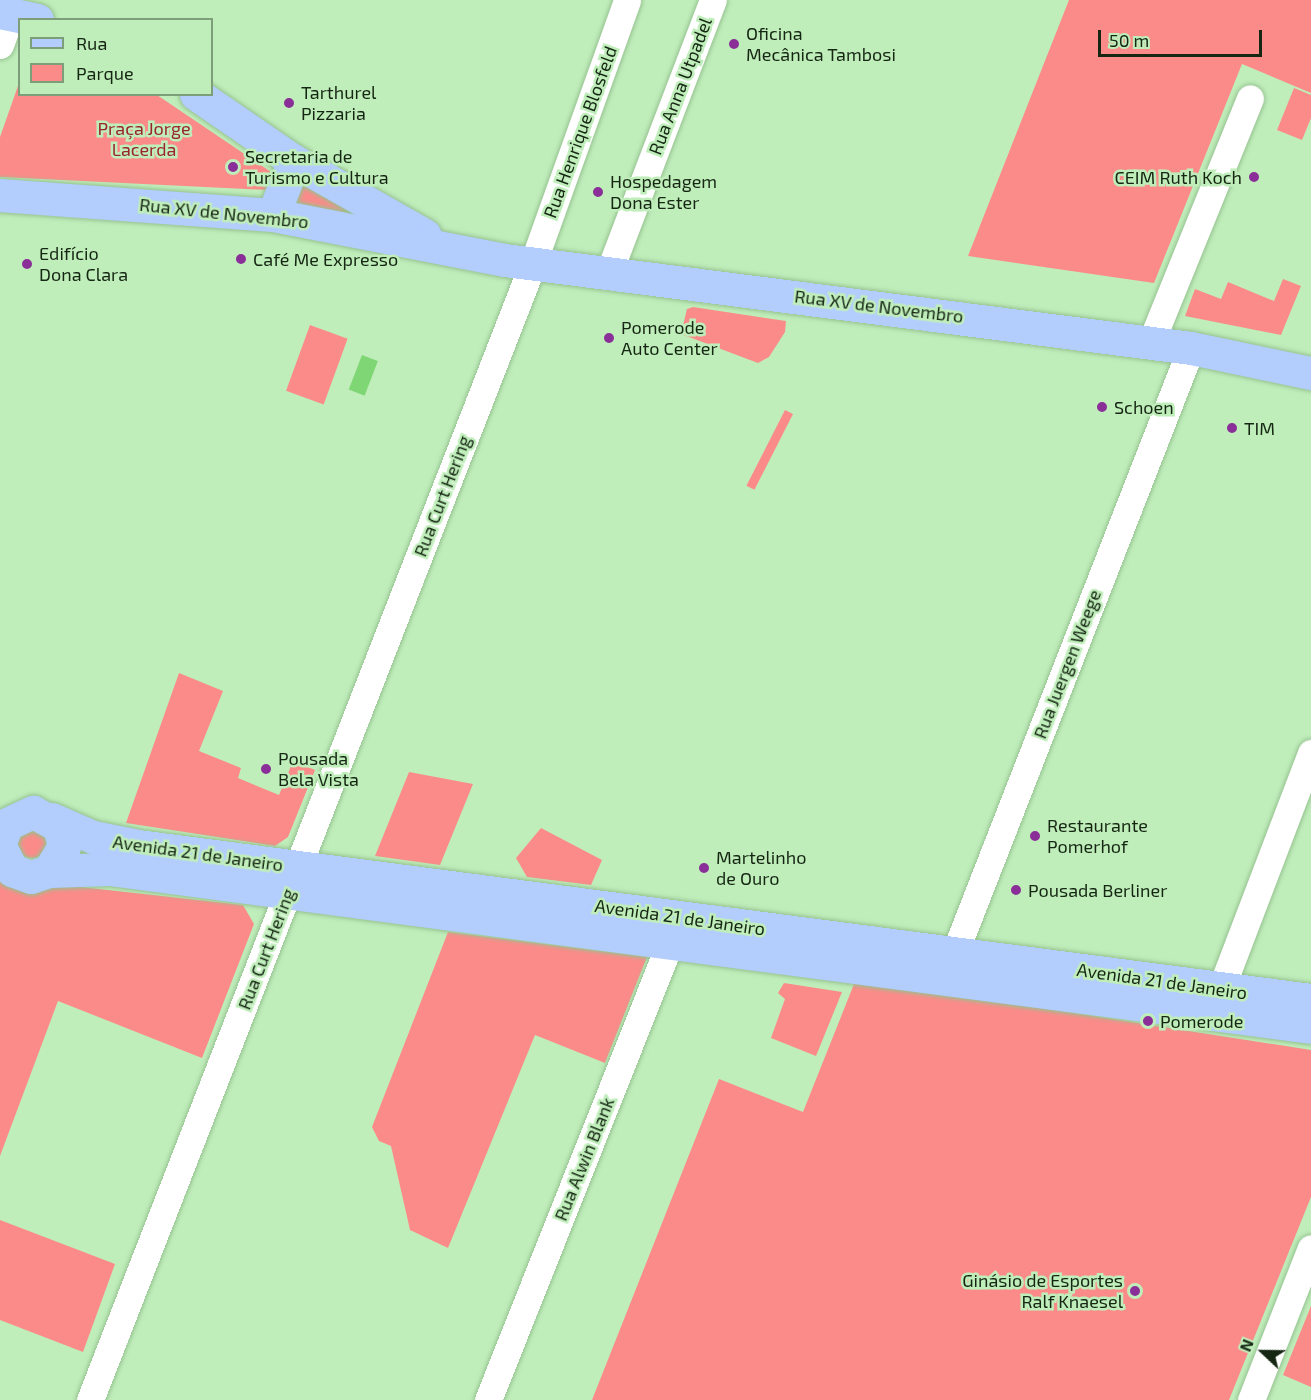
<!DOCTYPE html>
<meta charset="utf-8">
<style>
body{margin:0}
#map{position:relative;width:1311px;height:1400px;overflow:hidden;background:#c0eebb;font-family:"Exo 2",sans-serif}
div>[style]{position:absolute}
.green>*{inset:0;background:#fb8b89;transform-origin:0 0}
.round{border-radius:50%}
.water>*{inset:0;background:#7fd675;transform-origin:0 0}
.roads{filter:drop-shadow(0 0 2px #96c291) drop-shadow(0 0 2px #96c291)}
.minor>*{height:27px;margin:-13.5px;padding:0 13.5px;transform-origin:13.5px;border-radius:13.5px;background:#fff}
.major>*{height:33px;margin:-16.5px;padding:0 16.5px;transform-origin:16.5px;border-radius:16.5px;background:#b3cdfd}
.dots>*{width:16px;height:16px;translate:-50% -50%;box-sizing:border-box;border:3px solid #c0eebb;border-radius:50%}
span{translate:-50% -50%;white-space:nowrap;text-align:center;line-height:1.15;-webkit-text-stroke:5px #c0eebb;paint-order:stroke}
.poi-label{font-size:18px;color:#152613}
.left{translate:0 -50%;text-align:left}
.right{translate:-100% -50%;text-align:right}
.street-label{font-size:18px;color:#152613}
.park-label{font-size:18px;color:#98252d}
.legend{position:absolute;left:18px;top:18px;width:195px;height:78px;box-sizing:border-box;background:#c0eebb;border:2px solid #7c9e78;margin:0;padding:8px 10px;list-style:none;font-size:18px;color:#152613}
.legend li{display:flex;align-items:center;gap:12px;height:30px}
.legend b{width:30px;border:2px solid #7c9e78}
.north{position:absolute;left:1233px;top:1322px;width:60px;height:60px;-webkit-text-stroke:4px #c0eebb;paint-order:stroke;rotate:292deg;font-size:16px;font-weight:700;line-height:24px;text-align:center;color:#152613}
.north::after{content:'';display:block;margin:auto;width:21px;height:27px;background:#152613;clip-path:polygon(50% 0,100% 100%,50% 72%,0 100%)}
.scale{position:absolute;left:1098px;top:30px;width:164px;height:27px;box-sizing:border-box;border:3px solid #152613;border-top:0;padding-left:8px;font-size:18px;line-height:21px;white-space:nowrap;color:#152613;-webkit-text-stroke:4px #c0eebb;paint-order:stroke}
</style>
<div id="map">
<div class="green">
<div style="clip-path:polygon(1069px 0,1311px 0,1311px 93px,1242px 64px,1154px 283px,968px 256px)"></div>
<div style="clip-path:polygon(19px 83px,20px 94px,157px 95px,274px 174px,268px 190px,0 177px,0 137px)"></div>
<div style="clip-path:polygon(1294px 88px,1311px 95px,1311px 118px,1302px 140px,1277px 130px)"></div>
<div style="clip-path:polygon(303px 181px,401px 230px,294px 204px)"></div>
<div style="clip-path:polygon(1283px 279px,1301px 286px,1281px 335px,1185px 316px,1195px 289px,1221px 299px,1228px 282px,1274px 301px)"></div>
<div style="clip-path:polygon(693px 307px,786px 321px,785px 332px,769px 357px,758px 363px,681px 334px,687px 309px)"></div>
<div style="left:310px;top:325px;width:40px;height:70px;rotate:20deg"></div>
<div style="left:785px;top:410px;width:9px;height:85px;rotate:27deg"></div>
<div style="clip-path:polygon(179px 673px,223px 691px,199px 751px,241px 768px,238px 778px,279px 795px,293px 761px,315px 770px,288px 837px,275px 846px,126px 823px)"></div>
<div style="clip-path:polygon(409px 772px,473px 784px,440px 865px,375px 856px)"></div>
<div style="clip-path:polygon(541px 828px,602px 860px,591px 885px,527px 877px,516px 858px)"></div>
<div class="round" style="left:18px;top:830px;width:28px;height:28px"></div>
<div style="clip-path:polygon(0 878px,243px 905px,254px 924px,202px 1058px,58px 1001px,0 1156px)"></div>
<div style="clip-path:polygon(448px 932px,647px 957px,605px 1063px,535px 1035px,448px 1248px,410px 1230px,391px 1146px,379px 1141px,372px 1127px)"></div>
<div style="clip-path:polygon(856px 979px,1311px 1050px,1311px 1197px,1229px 1400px,592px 1400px,719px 1079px,803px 1112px)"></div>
<div style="clip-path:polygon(784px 983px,842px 992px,816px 1056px,771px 1038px,785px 999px,778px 993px)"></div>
<div style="clip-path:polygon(0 1220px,115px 1264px,83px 1352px,0 1320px)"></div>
<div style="clip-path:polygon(1311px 1306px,1311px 1387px,1283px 1375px)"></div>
</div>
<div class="water">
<div style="left:362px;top:355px;width:17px;height:37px;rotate:21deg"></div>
</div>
<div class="roads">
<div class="minor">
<div style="left:0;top:45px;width:33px;rotate:-70deg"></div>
<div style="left:609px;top:272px;width:291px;rotate:-69.1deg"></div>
<div style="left:1151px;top:342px;width:263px;rotate:-67.9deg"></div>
<div style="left:948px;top:970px;width:668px;rotate:-68.66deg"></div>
<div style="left:1214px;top:1007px;width:272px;rotate:-69.1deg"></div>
<div style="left:90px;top:1400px;width:1220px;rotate:-68.71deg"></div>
<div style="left:533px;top:263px;width:279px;rotate:-70.3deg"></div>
<div style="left:488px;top:1400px;width:511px;rotate:-68.3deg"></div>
<div style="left:1251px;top:1400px;width:163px;rotate:-68.5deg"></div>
</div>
<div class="major">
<div style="left:0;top:12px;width:38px;rotate:12deg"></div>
<div style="left:196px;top:94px;width:119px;rotate:34.4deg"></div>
<div style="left:294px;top:161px;width:150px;rotate:29.5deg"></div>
<div style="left:0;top:195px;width:274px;rotate:4.2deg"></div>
<div style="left:273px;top:215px;width:236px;rotate:11deg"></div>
<div style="left:505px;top:260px;width:692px;rotate:7.31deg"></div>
<div style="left:1191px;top:348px;width:123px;rotate:11.8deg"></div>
<div style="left:273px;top:215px;width:58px;rotate:-68.7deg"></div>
<div style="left:52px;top:819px;width:45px;rotate:23.7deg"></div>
<div style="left:93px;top:837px;width:46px;rotate:11.3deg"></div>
<div style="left:138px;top:846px;width:1183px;rotate:7.48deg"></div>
<div style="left:0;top:842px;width:19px;rotate:-69deg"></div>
<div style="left:7px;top:824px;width:29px;rotate:-25deg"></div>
<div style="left:33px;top:812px;width:30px;rotate:28deg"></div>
<div style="left:59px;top:826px;width:21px;rotate:76deg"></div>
<div style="left:64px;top:846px;width:29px;rotate:121deg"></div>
<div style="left:49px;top:871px;width:19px;rotate:162deg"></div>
<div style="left:31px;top:877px;width:20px;rotate:-160deg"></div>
<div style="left:12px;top:870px;width:27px;rotate:-117deg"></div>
<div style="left:49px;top:871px;width:60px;rotate:-1.9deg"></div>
<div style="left:109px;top:869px;width:1212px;rotate:7.49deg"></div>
</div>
</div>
<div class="dots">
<div style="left:734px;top:44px;background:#8a2e98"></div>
<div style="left:289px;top:103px;background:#8a2e98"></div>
<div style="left:233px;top:167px;background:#8a2e98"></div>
<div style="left:1254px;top:177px;background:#8a2e98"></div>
<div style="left:598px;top:192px;background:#8a2e98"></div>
<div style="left:241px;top:259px;background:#8a2e98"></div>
<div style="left:27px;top:264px;background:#8a2e98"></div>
<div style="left:609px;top:338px;background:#8a2e98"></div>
<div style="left:1102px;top:407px;background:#8a2e98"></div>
<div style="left:1232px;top:428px;background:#8a2e98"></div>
<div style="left:266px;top:769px;background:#8a2e98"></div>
<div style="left:1035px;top:836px;background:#8a2e98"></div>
<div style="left:704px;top:868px;background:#8a2e98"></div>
<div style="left:1016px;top:890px;background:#8a2e98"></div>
<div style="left:1148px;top:1021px;background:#8a2e98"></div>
<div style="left:1135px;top:1291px;background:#8a2e98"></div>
</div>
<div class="poi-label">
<span class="left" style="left:746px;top:44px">Oficina<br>Mecânica Tambosi</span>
<span class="left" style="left:301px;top:103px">Tarthurel<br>Pizzaria</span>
<span class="left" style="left:245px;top:167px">Secretaria de<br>Turismo e Cultura</span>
<span class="right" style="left:1242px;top:177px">CEIM Ruth Koch</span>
<span class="left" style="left:610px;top:192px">Hospedagem<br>Dona Ester</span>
<span class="left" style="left:39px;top:264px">Edifício<br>Dona Clara</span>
<span class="left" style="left:253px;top:259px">Café Me Expresso</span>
<span class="left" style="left:621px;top:338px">Pomerode<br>Auto Center</span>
<span class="left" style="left:1114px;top:407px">Schoen</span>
<span class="left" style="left:1244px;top:428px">TIM</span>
<span class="left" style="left:278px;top:769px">Pousada<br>Bela Vista</span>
<span class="left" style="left:1047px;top:836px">Restaurante<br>Pomerhof</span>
<span class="left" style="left:716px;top:868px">Martelinho<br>de Ouro</span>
<span class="left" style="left:1028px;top:890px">Pousada Berliner</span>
<span class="left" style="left:1160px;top:1021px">Pomerode</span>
<span class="right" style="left:1123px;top:1291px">Ginásio de Esportes<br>Ralf Knaesel</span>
</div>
<div class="street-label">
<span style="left:680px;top:86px;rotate:-69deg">Rua Anna Utpadel</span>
<span style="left:580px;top:132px;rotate:-70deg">Rua Henrique Blosfeld</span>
<span style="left:224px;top:213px;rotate:6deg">Rua XV de Novembro</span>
<span style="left:879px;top:306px;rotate:7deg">Rua XV de Novembro</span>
<span style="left:442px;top:496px;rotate:-69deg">Rua Curt Hering</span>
<span style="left:1067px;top:664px;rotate:-69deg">Rua Juergen Weege</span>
<span style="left:198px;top:853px;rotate:8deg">Avenida 21 de Janeiro</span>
<span style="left:680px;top:917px;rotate:8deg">Avenida 21 de Janeiro</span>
<span style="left:266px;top:949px;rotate:-69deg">Rua Curt Hering</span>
<span style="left:1162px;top:981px;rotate:8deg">Avenida 21 de Janeiro</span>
<span style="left:584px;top:1159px;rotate:-68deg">Rua Alwin Blank</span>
</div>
<div class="park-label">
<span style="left:144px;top:139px">Praça Jorge<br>Lacerda</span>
</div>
<ul class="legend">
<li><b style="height:8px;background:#b3cdfd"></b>Rua</li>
<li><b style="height:16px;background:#fb8b89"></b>Parque</li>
</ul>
<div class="north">N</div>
<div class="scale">50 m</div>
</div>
